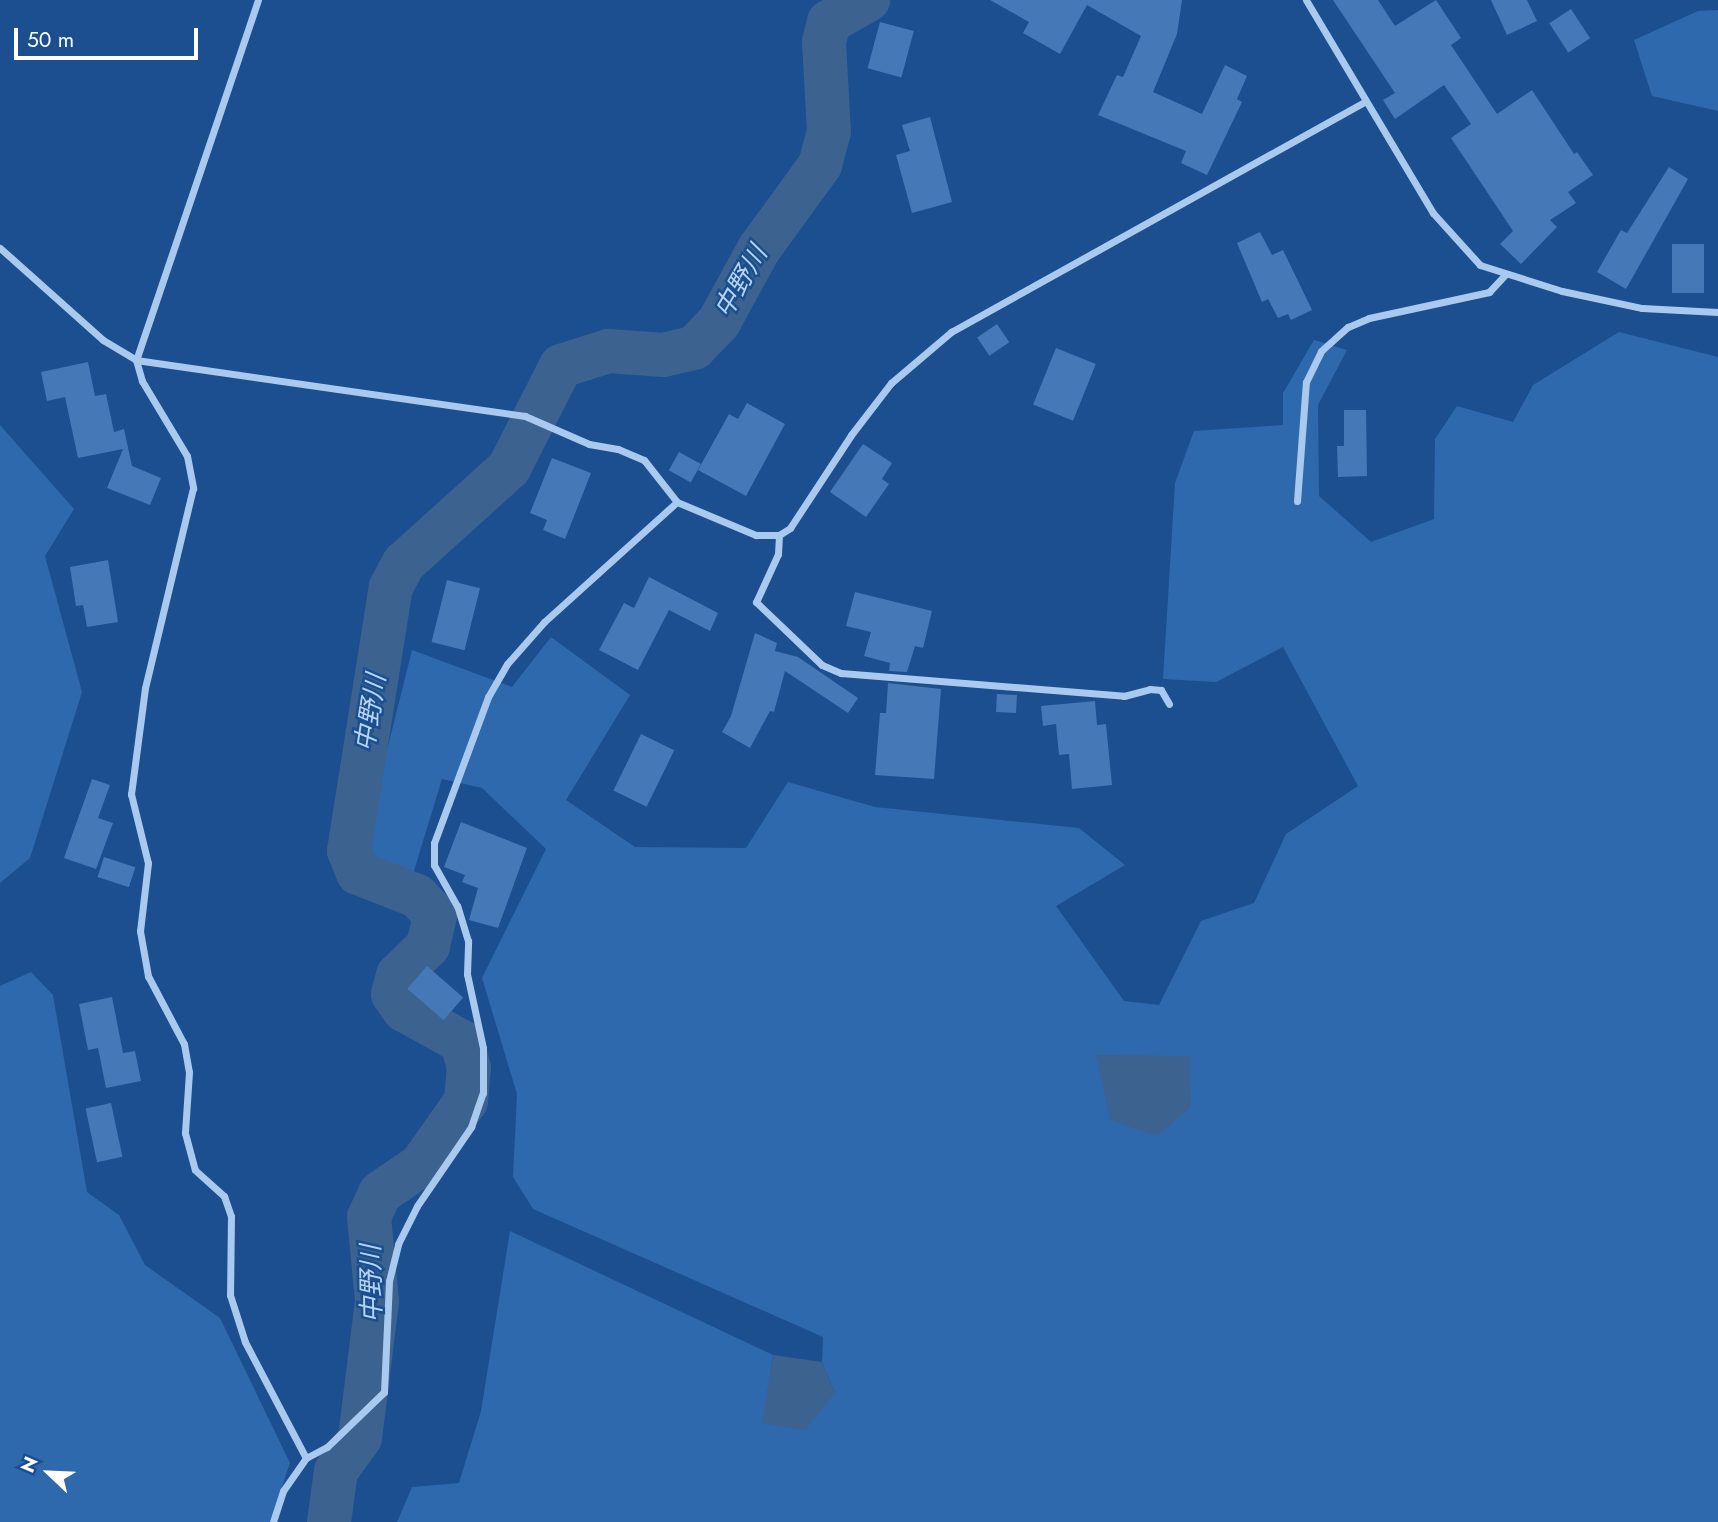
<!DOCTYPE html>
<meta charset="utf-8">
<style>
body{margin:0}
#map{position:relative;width:1718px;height:1522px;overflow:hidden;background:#1b4f8f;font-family:Jost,"Noto Sans JP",sans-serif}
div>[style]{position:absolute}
.green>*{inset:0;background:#2e69ad}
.water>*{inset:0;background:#3c6290}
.river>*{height:44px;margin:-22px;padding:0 22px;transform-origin:22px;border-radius:22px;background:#3c6290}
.building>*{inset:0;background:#4478b7;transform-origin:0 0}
.minor>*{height:7px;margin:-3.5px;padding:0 3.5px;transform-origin:3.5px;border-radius:3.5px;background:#a9c9ee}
span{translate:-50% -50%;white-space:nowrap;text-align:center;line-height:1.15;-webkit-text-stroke:5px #1b4f8f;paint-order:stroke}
.water-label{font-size:26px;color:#b5d3f5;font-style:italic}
.north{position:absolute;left:14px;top:1438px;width:70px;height:70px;-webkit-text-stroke:5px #1b4f8f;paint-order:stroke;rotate:293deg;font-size:19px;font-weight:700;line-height:28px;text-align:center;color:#fff}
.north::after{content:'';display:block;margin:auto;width:24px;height:32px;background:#fff;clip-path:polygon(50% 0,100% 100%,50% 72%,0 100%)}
.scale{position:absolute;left:14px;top:28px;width:184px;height:32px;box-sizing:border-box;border:4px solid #fff;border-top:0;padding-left:9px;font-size:21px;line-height:24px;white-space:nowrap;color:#fff;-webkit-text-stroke:5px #1b4f8f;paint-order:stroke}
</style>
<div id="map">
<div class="green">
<div style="clip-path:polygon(1718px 10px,1718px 111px,1652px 96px,1634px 40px,1698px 11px)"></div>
<div style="clip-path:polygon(1619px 332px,1718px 357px,1718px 1522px,397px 1522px,412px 1487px,459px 1483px,481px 1411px,510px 1231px,773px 1355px,763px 1423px,835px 1393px,822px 1362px,823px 1337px,533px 1209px,513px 1177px,517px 1094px,482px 978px,546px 849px,482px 788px,442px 779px,409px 887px,360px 858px,412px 650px,512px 687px,551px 637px,630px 695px,566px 800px,635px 847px,746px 848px,788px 782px,875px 807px,1079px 828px,1125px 865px,1056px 906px,1124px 1001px,1159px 1005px,1201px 921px,1254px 903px,1286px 834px,1358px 786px,1283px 647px,1216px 682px,1163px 679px,1175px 483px,1194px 431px,1283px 425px,1283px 393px,1314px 340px,1347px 350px,1318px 405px,1319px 496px,1371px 542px,1434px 519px,1435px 439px,1457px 406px,1513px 422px,1533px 385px)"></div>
<div style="clip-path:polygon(0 425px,74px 509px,45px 556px,82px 692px,30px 858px,0 883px)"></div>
<div style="clip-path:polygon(31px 972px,53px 995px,87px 1192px,119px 1215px,145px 1265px,220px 1318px,290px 1463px,270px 1522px,0 1522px,0 986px)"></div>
</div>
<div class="water">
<div style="clip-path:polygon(1096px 1055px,1189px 1056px,1191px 1107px,1157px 1136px,1110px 1120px)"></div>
<div style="clip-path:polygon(773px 1355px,822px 1362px,835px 1393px,805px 1430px,762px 1423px)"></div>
</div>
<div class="river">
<div style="left:329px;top:1522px;width:51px;rotate:-82.2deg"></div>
<div style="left:336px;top:1471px;width:41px;rotate:-54deg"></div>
<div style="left:360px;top:1438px;width:138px;rotate:-82.9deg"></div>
<div style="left:377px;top:1301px;width:84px;rotate:-95.4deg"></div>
<div style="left:369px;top:1217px;width:26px;rotate:-65deg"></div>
<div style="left:380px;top:1193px;width:50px;rotate:-34.3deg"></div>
<div style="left:421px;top:1165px;width:78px;rotate:-54.9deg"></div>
<div style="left:466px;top:1101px;width:33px;rotate:-85deg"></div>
<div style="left:469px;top:1068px;width:27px;rotate:-105deg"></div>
<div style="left:462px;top:1042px;width:66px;rotate:-151.1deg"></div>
<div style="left:404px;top:1010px;width:19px;rotate:-125deg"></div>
<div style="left:393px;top:994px;width:20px;rotate:-75deg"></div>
<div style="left:398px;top:975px;width:42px;rotate:-44deg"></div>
<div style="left:428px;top:946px;width:32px;rotate:-77deg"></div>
<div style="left:435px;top:915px;width:26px;rotate:-133deg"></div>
<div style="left:417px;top:896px;width:63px;rotate:-158.7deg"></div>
<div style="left:358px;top:873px;width:24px;rotate:-112deg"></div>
<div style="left:349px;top:851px;width:267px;rotate:-81deg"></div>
<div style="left:391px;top:587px;width:27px;rotate:-62deg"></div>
<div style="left:404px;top:563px;width:142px;rotate:-42.1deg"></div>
<div style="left:509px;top:468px;width:114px;rotate:-63deg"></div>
<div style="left:561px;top:366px;width:50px;rotate:-17.4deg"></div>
<div style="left:609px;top:351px;width:54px;rotate:4.2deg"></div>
<div style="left:663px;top:355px;width:32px;rotate:-13deg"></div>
<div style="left:694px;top:348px;width:36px;rotate:-46deg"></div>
<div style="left:719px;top:322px;width:83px;rotate:-61.3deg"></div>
<div style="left:759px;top:249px;width:104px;rotate:-54deg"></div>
<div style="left:820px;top:165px;width:34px;rotate:-75deg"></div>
<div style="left:829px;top:132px;width:90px;rotate:-93.2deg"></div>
<div style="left:824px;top:42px;width:21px;rotate:-76deg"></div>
<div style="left:829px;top:22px;width:45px;rotate:-29.4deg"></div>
</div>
<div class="building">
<div style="clip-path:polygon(990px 0,1182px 0,1177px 34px,1153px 92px,1202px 114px,1225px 65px,1247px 76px,1237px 99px,1242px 102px,1207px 175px,1181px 163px,1186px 151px,1098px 115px,1117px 75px,1123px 77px,1141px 36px,1087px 5px,1060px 54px,1023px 33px,1029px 22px)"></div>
<div style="clip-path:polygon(1333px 0,1378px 0,1395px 26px,1436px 0,1461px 38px,1451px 45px,1497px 114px,1532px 90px,1574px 154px,1577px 152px,1593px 175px,1568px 192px,1576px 203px,1550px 220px,1557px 227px,1521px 264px,1500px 244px,1513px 231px,1451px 138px,1471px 124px,1444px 85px,1395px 119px,1383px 100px,1395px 93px)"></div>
<div style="clip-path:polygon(1491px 0,1527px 0,1537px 21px,1507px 35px)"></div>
<div style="left:1571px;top:9px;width:35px;height:26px;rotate:57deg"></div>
<div style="left:880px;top:22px;width:35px;height:48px;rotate:15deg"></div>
<div style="clip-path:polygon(930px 117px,952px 202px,912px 213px,896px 155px,910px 151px,902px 125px)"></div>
<div style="clip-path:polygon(1669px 167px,1688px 179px,1626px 289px,1597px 272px,1621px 230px,1627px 233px)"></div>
<div style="clip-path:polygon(1260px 232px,1272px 255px,1283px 250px,1312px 310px,1291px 320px,1288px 314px,1278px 318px,1268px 299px,1262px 302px,1237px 243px)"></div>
<div style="left:1672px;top:244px;width:32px;height:49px"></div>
<div style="left:997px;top:324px;width:22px;height:24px;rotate:56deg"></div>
<div style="left:1056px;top:348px;width:43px;height:61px;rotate:22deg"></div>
<div style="clip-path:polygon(88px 362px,95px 396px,106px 394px,114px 432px,124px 429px,132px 466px,161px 478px,150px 505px,107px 488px,123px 449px,78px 458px,65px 397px,47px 401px,41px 372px)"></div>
<div style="clip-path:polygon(747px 403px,785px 424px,746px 496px,698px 470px,729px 414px,738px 419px)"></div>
<div style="clip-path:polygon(1344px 410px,1366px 410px,1367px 476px,1338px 477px,1337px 446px,1344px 446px)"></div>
<div style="clip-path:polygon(863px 444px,892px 463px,882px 479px,889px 484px,866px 517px,830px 492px)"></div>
<div style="left:679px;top:452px;width:25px;height:21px;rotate:29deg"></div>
<div style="clip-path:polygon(552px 458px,591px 473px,565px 539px,543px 530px,547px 520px,530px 513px)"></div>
<div style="clip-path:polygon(108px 560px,118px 622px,87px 627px,83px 605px,76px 606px,70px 567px)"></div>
<div style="clip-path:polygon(649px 577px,718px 613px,710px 631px,669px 610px,638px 670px,599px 650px,624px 603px,634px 608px)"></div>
<div style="left:447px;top:580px;width:34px;height:64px;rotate:14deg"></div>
<div style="clip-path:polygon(855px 592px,932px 611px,923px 648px,915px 646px,907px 672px,889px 671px,890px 663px,864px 656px,871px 632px,846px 626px)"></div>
<div style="clip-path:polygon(755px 633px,777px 643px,775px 651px,798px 657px,858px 698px,848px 713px,785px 671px,774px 712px,770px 711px,750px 748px,722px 732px,731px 716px)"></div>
<div style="clip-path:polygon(888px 683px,941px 689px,934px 779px,875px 775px,880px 713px,886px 713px)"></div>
<div style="left:997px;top:694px;width:20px;height:18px;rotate:3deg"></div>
<div style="clip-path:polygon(1095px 701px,1097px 725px,1106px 724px,1112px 785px,1072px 789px,1069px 754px,1059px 755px,1056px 724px,1043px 726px,1041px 706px)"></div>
<div style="left:641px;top:734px;width:37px;height:63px;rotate:26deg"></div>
<div style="clip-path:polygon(92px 779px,110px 785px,98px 818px,113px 823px,96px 869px,64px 858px)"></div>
<div style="clip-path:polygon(461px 822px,527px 848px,498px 928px,469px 920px,478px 888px,462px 882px,465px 875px,444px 867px)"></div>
<div style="left:104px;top:857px;width:33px;height:21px;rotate:18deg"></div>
<div style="left:427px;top:966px;width:48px;height:30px;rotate:41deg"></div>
<div style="clip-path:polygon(112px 997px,123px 1053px,135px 1051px,141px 1081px,106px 1088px,98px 1048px,88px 1050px,79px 1004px)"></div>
<div style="left:111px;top:1103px;width:55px;height:26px;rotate:78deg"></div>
</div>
<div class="minor">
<div style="left:258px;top:0;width:380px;rotate:108.7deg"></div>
<div style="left:136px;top:360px;width:22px;rotate:74deg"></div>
<div style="left:142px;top:381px;width:87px;rotate:59deg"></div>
<div style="left:187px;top:456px;width:33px;rotate:79deg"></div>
<div style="left:193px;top:488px;width:206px;rotate:103.5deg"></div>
<div style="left:145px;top:688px;width:107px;rotate:97.5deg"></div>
<div style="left:131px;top:794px;width:71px;rotate:76.2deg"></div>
<div style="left:148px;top:863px;width:68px;rotate:96.7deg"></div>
<div style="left:140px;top:931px;width:46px;rotate:79.9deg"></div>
<div style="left:148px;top:976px;width:77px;rotate:62.1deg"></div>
<div style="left:184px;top:1044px;width:28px;rotate:80deg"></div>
<div style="left:189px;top:1072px;width:61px;rotate:93.8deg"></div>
<div style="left:185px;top:1133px;width:38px;rotate:75deg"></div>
<div style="left:195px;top:1170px;width:39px;rotate:42deg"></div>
<div style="left:224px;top:1196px;width:21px;rotate:71deg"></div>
<div style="left:231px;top:1216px;width:79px;rotate:90.7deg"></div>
<div style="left:230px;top:1295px;width:49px;rotate:72.3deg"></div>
<div style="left:245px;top:1342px;width:131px;rotate:62.3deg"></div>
<div style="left:306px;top:1458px;width:40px;rotate:124.9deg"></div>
<div style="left:283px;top:1491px;width:33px;rotate:108deg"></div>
<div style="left:1306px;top:0;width:248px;rotate:59.2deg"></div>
<div style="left:1433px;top:213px;width:70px;rotate:47.9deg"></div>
<div style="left:1480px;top:265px;width:86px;rotate:17.6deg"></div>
<div style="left:1562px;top:291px;width:82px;rotate:12deg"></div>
<div style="left:1642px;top:308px;width:76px;rotate:3deg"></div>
<div style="left:0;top:248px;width:138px;rotate:41.8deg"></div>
<div style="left:103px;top:340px;width:39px;rotate:31deg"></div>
<div style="left:136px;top:360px;width:393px;rotate:8.2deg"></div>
<div style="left:525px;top:416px;width:70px;rotate:23.6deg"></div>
<div style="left:589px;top:444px;width:29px;rotate:10deg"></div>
<div style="left:618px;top:449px;width:28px;rotate:23deg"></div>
<div style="left:644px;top:460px;width:53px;rotate:51.8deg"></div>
<div style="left:677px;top:502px;width:86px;rotate:22.7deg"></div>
<div style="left:756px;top:535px;width:23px"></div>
<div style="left:779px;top:535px;width:13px;rotate:-32deg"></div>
<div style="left:790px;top:528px;width:111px;rotate:-56.7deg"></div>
<div style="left:851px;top:435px;width:66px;rotate:-52.4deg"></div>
<div style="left:891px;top:383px;width:79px;rotate:-40.4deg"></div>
<div style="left:951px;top:332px;width:473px;rotate:-29.1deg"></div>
<div style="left:1297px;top:501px;width:119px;rotate:-85.7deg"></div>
<div style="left:1306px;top:382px;width:34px;rotate:-64deg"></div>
<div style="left:1321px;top:351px;width:36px;rotate:-42deg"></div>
<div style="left:1348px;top:327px;width:23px;rotate:-23deg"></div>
<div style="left:1369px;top:318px;width:123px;rotate:-12.2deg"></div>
<div style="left:1489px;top:292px;width:23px;rotate:-47deg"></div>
<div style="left:779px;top:535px;width:19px;rotate:93deg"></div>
<div style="left:778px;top:554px;width:53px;rotate:114.6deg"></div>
<div style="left:756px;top:602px;width:91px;rotate:43.7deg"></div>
<div style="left:822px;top:665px;width:21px;rotate:23deg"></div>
<div style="left:841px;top:673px;width:284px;rotate:4.6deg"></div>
<div style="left:1124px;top:696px;width:27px;rotate:-15deg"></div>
<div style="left:1150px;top:689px;width:11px;rotate:5deg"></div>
<div style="left:1161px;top:690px;width:16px;rotate:60deg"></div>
<div style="left:306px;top:1458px;width:24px;rotate:-28deg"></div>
<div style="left:327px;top:1447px;width:79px;rotate:-44deg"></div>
<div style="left:384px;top:1392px;width:111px;rotate:-87.4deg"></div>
<div style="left:389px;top:1281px;width:38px;rotate:-76deg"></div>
<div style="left:398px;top:1244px;width:42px;rotate:-63.4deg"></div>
<div style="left:417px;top:1206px;width:96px;rotate:-55.6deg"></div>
<div style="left:471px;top:1127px;width:36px;rotate:-71deg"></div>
<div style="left:483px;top:1093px;width:45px;rotate:-90deg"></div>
<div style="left:483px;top:1048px;width:76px;rotate:-102.2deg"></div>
<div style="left:467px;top:974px;width:33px;rotate:-88deg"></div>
<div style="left:468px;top:941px;width:37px;rotate:-107deg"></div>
<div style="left:457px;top:906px;width:47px;rotate:-119.3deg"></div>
<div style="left:434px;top:865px;width:22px;rotate:-90deg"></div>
<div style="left:434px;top:843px;width:156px;rotate:-69.7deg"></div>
<div style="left:488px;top:697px;width:38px;rotate:-60deg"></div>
<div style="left:507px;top:664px;width:56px;rotate:-48.6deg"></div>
<div style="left:544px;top:622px;width:179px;rotate:-42.1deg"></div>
</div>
<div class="water-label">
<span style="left:741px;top:282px;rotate:-60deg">中野川</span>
<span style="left:371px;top:713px;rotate:-81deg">中野川</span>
<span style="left:372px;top:1284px;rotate:-91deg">中野川</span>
</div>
<div class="north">N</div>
<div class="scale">50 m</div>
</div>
